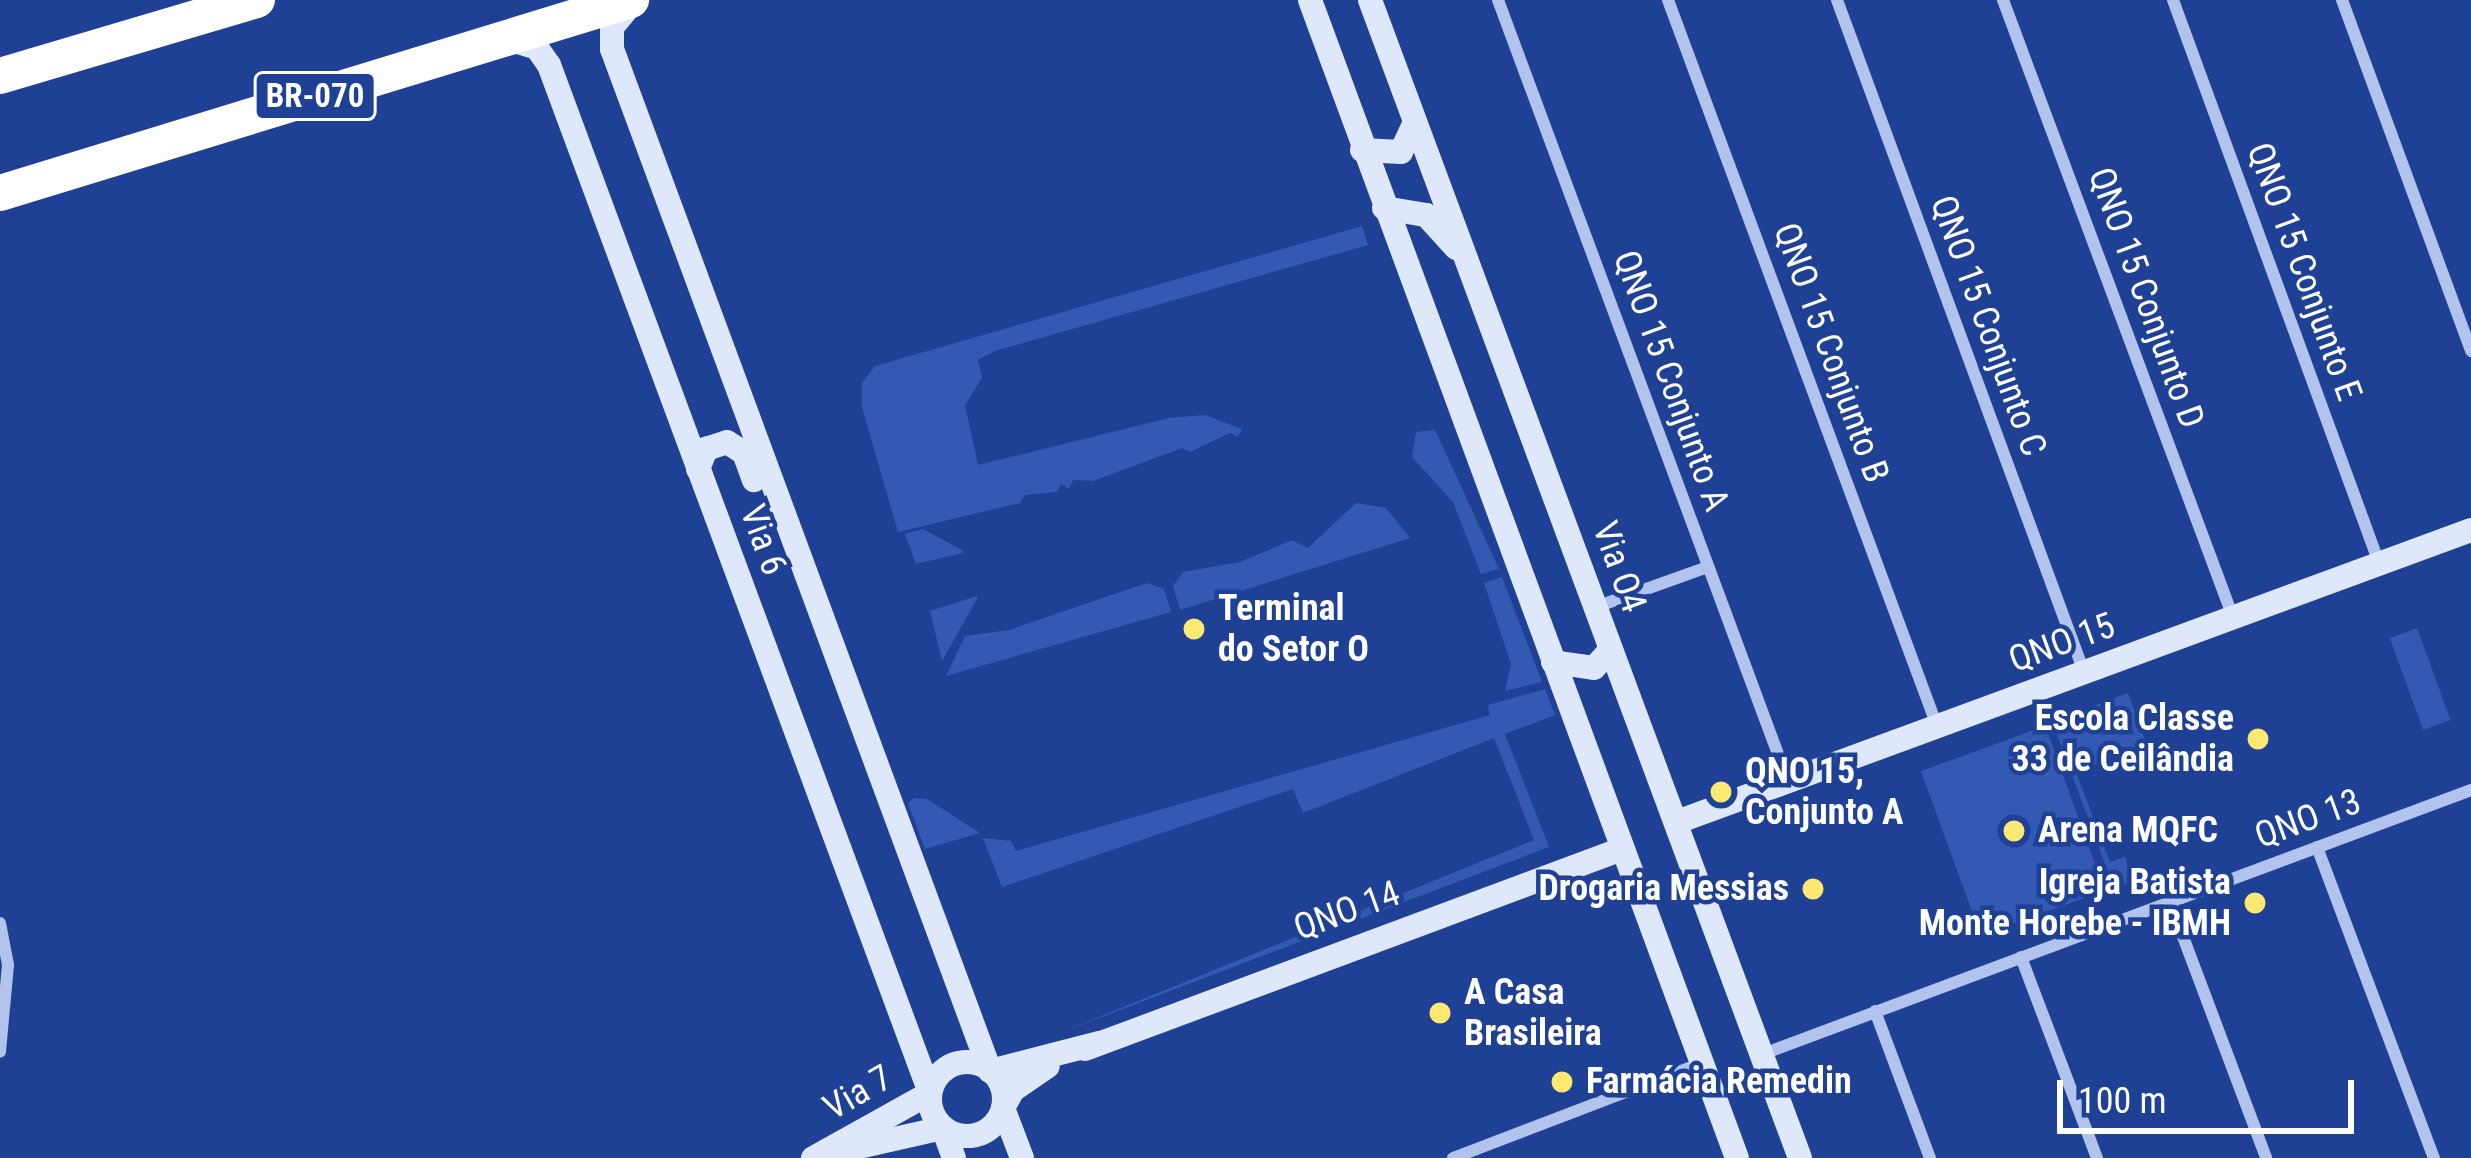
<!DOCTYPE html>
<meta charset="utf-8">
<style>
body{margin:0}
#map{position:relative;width:2471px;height:1158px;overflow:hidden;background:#1f4195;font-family:"Roboto Condensed",sans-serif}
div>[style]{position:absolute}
.green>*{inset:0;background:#3359b2;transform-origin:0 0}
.street>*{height:12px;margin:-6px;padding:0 6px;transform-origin:6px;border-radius:6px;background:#b2c4ee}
.secondary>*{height:24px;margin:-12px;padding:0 12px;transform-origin:12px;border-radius:12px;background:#dfe7fb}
.secondary>.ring{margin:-12px;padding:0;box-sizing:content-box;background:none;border:24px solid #dfe7fb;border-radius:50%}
.highway>*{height:36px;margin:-18px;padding:0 18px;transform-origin:18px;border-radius:18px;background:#fff}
.dots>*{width:33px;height:33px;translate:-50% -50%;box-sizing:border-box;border:6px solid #1f4195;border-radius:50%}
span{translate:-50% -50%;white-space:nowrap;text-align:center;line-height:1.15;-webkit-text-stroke:9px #1f4195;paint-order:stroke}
.shield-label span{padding:3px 9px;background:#1f4195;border:3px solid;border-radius:9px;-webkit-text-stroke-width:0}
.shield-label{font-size:33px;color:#fff;font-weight:700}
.street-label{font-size:36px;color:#fff}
.poi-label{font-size:36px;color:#fff;font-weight:700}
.left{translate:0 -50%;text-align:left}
.right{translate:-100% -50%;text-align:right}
.scale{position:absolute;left:2057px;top:1080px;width:297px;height:54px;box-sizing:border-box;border:6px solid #fff;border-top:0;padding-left:15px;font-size:36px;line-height:42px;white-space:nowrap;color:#fff;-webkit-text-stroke:9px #1f4195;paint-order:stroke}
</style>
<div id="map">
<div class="green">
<div style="clip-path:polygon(1362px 226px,1368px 245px,995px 351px,978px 360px,982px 378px,965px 405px,978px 465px,1169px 418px,1205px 415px,1242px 429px,1238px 437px,1230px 433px,1190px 452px,1182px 448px,1093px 481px,1073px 480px,1069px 489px,1061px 484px,1057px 492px,1025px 495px,1020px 503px,898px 532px,862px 407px,862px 383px,875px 366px)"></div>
<div style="clip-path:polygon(1434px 430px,1437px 434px,1499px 569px,1481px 574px,1453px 502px,1412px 457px,1416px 432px)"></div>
<div style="clip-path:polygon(1356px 503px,1386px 508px,1410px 538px,1180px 610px,1173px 586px,1183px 572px,1240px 562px,1292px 540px,1308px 548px)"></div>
<div style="clip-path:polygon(923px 529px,962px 550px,963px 553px,916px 564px,905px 534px)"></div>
<div style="clip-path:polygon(1502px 577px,1542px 682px,1505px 691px,1511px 664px,1484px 583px)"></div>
<div style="clip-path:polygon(1147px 583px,1164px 589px,1171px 612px,946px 676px,965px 636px,1009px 630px)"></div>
<div style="clip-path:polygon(977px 596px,977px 599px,942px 661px,930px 611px)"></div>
<div style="left:2417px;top:628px;width:98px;height:29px;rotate:70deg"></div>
<div style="clip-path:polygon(1545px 689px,1555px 715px,1505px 734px,1549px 847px,1057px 1034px,1534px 840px,1494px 738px,1303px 813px,1293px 789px,1002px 887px,983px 838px,1011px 841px,1016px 851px,1490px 715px,1488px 705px)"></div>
<div style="clip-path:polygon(2128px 693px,2147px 745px,2076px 772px,2110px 862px,2125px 857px,2133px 881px,2114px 888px,2052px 721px)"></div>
<div style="left:2045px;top:726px;width:175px;height:132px;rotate:70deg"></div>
<div style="clip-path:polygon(914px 798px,927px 799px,980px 833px,925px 849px,908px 803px)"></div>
</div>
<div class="street">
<div style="left:1498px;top:0;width:833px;rotate:69.63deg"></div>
<div style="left:1668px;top:0;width:774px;rotate:69.67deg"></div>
<div style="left:1837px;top:0;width:716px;rotate:69.82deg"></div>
<div style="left:2003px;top:0;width:658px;rotate:69.56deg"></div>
<div style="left:2173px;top:0;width:600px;rotate:69.9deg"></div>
<div style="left:2342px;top:0;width:374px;rotate:69.8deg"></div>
<div style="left:1596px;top:607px;width:119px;rotate:-19.7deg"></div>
<div style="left:2317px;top:847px;width:332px;rotate:69.4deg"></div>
<div style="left:2170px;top:902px;width:273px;rotate:69.4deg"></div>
<div style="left:0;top:923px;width:43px;rotate:79.2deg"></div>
<div style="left:8px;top:965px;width:87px;rotate:95.3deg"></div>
<div style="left:2021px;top:957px;width:215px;rotate:69.3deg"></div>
<div style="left:1875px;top:1011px;width:157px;rotate:69.5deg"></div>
<div style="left:1763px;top:1054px;width:756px;rotate:-20.45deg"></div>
<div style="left:1453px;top:1158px;width:267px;rotate:-20.9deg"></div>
</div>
<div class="secondary">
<div style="left:1310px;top:0;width:1234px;rotate:69.76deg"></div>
<div style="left:1370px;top:0;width:1235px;rotate:69.63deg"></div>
<div style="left:634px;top:1px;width:34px;rotate:130deg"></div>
<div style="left:612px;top:27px;width:22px;rotate:90deg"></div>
<div style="left:612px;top:49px;width:1090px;rotate:69.7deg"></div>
<div style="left:990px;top:1071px;width:113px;rotate:-14.4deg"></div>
<div style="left:505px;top:38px;width:34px;rotate:17deg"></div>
<div style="left:537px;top:48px;width:21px;rotate:55deg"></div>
<div style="left:549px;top:65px;width:1096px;rotate:69.66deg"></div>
<div style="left:930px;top:1093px;width:134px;rotate:150.9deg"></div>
<div style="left:1362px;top:150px;width:39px;rotate:3deg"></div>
<div style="left:1401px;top:152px;width:33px;rotate:-65deg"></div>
<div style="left:1384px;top:208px;width:43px;rotate:9.5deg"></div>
<div style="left:1426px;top:215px;width:45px;rotate:47.7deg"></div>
<div style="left:698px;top:469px;width:22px;rotate:-68deg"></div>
<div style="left:706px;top:449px;width:22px;rotate:-18deg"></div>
<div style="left:727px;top:442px;width:20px;rotate:33deg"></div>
<div style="left:744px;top:453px;width:29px;rotate:70deg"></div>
<div style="left:1553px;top:662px;width:41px;rotate:8.3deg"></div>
<div style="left:1594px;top:668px;width:24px;rotate:-48deg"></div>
<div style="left:1677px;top:822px;width:846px;rotate:-20.19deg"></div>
<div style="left:1085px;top:1049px;width:573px;rotate:-20.43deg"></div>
<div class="ring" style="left:930px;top:1062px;width:50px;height:50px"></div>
<div style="left:841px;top:1151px;width:105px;rotate:-12.7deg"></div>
<div style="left:943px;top:1128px;width:32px;rotate:70deg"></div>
<div style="left:1022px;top:1158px;width:53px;rotate:-110.8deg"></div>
<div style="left:1003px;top:1108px;width:21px;rotate:-61deg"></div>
<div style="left:1013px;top:1090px;width:42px;rotate:-34.4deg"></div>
</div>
<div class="highway">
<div style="left:0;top:76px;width:268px;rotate:-16.5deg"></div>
<div style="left:0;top:193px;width:660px;rotate:-17.01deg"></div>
</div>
<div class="dots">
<div style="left:1194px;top:629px;background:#fde972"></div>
<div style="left:2258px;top:739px;background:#fde972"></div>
<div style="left:1721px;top:792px;background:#fde972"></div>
<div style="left:2014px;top:831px;background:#fde972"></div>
<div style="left:1813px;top:889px;background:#fde972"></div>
<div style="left:2255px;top:903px;background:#fde972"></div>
<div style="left:1440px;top:1013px;background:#fde972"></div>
<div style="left:1562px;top:1082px;background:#fde972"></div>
</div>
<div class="shield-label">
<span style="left:315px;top:96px">BR-070</span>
</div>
<div class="street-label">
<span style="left:2304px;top:272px;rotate:70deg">QNO 15 Conjunto E</span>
<span style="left:2146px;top:298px;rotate:70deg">QNO 15 Conjunto D</span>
<span style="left:1988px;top:326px;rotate:70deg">QNO 15 Conjunto C</span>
<span style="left:1831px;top:353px;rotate:70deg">QNO 15 Conjunto B</span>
<span style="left:1671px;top:381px;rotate:70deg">QNO 15 Conjunto A</span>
<span style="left:763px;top:540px;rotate:70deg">Via 6</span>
<span style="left:1619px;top:567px;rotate:70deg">Via O4</span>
<span style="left:2062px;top:643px;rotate:-20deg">QNO 15</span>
<span style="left:2308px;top:819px;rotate:-20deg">QNO 13</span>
<span style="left:1347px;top:911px;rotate:-20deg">QNO 14</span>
<span style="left:858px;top:1093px;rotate:-30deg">Via 7</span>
</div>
<div class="poi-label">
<span class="left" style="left:1218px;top:629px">Terminal<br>do Setor O</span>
<span class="right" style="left:2234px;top:739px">Escola Classe<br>33 de Ceilândia</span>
<span class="left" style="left:1745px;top:792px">QNO 15,<br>Conjunto A</span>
<span class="left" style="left:2038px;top:831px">Arena MQFC</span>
<span class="right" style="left:2231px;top:903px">Igreja Batista<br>Monte Horebe - IBMH</span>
<span class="right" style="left:1789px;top:889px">Drogaria Messias</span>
<span class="left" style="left:1464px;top:1013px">A Casa<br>Brasileira</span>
<span class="left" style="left:1586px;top:1082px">Farmácia Remedin</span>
</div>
<div class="scale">100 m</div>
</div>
